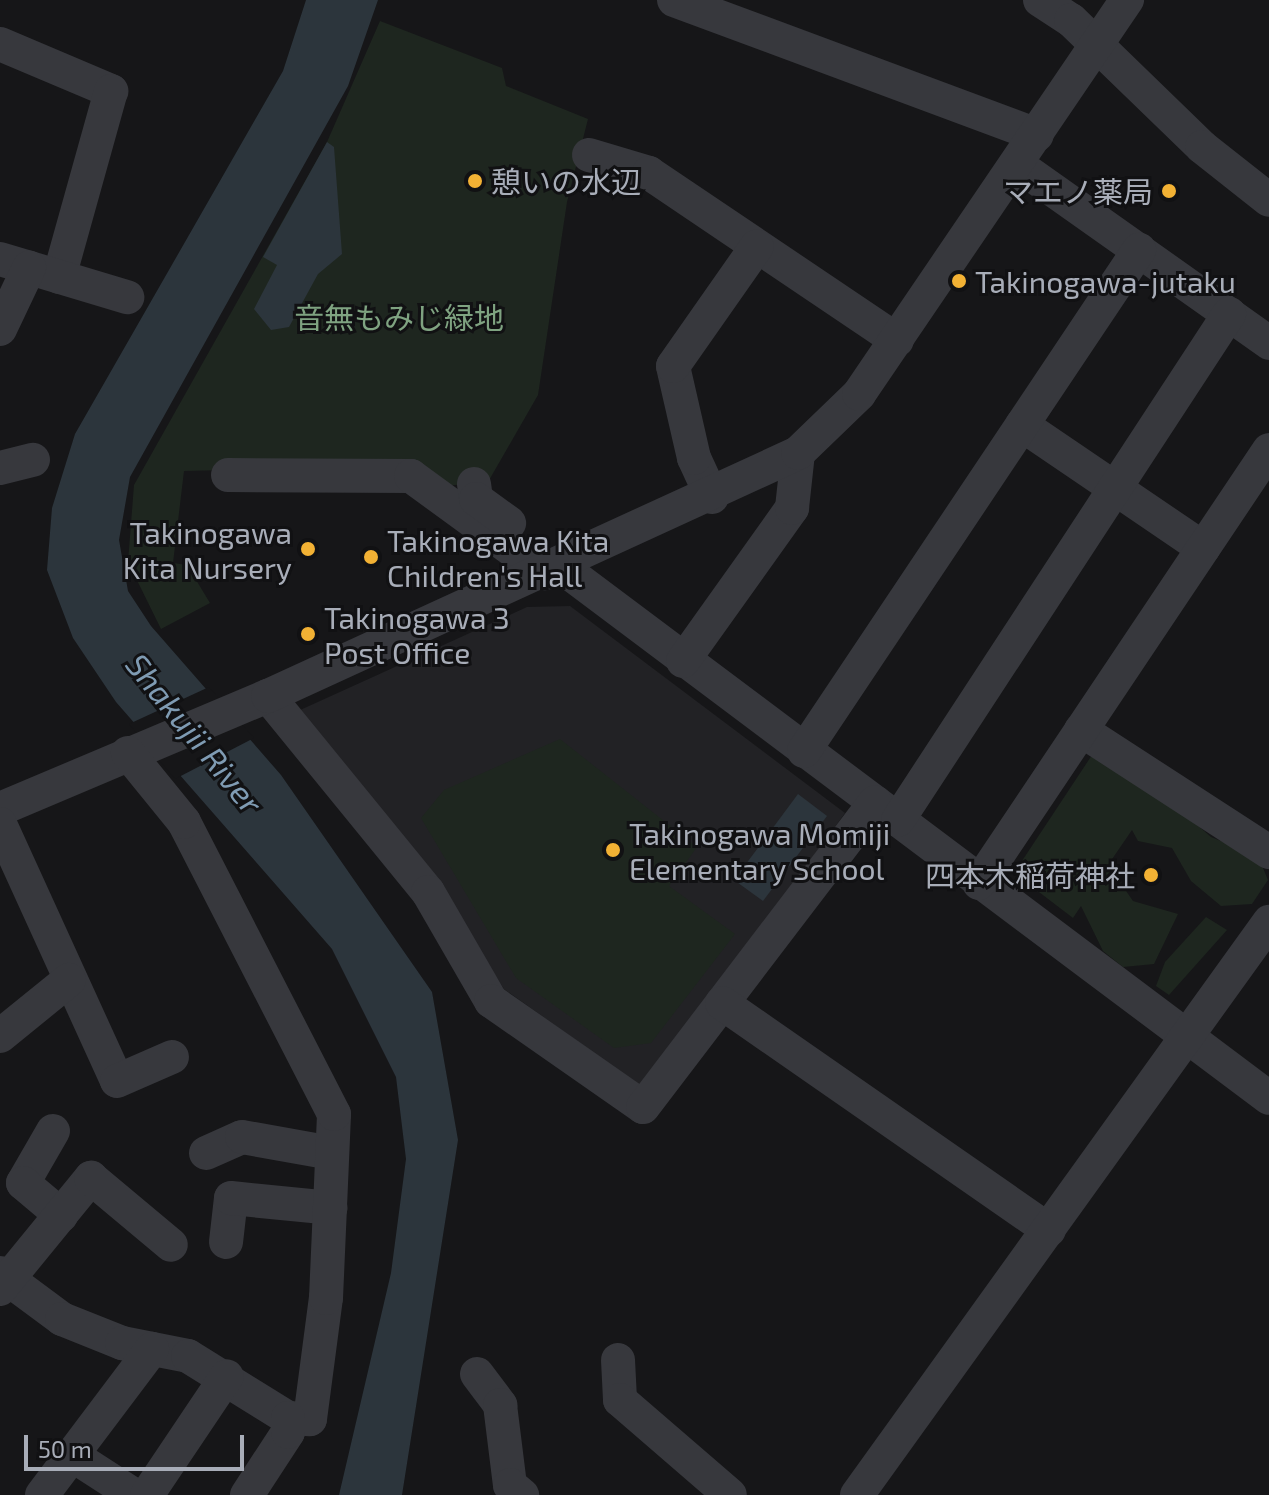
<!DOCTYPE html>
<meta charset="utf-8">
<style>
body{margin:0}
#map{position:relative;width:1269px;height:1495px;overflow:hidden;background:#161618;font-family:"Exo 2","Noto Sans JP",sans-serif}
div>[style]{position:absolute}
.built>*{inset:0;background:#222225}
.green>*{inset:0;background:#1e261f}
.water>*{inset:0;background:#2c353c}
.pier>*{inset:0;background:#161618}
.minor>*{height:34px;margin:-17px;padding:0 17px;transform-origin:17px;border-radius:17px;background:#37383d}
.dots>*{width:22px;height:22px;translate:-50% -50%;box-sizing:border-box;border:4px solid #111113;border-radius:50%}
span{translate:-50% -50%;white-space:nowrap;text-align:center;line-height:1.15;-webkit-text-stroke:6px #111113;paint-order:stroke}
.poi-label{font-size:30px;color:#a8adb8}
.left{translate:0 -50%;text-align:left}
.right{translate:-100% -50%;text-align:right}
.park-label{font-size:30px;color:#7fa381}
.water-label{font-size:32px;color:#7f9bb3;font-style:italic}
.scale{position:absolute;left:24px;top:1435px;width:220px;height:36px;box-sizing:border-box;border:4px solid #a8adb8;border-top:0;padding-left:10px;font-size:24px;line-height:28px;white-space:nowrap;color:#a8adb8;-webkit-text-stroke:6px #111113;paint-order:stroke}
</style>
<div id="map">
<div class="built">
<i style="clip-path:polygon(570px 606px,845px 813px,645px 1089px,504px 989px,439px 887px,298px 711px,527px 607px)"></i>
</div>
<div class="green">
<i style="clip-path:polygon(380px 21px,502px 68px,506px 86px,588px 119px,567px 202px,538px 395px,488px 482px,444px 486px,416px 465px,184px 471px,173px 563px,187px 565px,210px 603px,161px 629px,128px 562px,134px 485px,327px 142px)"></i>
<i style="clip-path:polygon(560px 739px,697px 847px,669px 886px,735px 934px,651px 1043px,614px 1048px,516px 978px,421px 818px,444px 790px)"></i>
<i style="clip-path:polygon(1092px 755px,1157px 790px,1211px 837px,1258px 856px,1268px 880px,1252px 904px,1221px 906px,1191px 881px,1172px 848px,1138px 841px,1132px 830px,1108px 865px,1133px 901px,1178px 914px,1154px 964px,1123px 967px,1103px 951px,1081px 906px,1073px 918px,1014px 873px)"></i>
<i style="clip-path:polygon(1206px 917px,1227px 930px,1169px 995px,1156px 986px,1165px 962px)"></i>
</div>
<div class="water">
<i style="clip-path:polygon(306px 0,378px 0,348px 86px,130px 477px,119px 540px,128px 591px,151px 626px,281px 775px,432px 992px,458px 1140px,402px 1495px,339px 1495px,391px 1273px,406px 1159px,396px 1077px,332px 949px,116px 702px,73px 638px,47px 570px,52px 508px,75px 434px,283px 71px)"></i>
<i style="clip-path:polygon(327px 142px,334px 147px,342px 254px,318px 274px,289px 327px,271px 330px,254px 309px,277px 265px,263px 257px)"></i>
<i style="clip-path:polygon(798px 794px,827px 816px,763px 901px,734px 880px)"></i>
</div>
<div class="pier">
<i style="clip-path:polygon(209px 687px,254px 738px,175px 779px,129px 724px)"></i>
</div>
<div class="minor">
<i style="left:674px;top:0;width:387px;rotate:20.4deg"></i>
<i style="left:1040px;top:0;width:37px;rotate:33deg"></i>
<i style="left:1071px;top:20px;width:182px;rotate:44.1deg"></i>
<i style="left:1202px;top:147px;width:85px;rotate:38.3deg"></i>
<i style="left:0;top:44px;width:121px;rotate:22.9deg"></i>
<i style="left:111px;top:91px;width:193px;rotate:105.6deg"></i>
<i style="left:589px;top:155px;width:63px;rotate:16.7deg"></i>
<i style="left:649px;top:173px;width:299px;rotate:34deg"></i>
<i style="left:1018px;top:165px;width:308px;rotate:35.3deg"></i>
<i style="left:0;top:259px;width:133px;rotate:16.7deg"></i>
<i style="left:0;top:329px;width:68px;rotate:-64.6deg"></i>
<i style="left:1022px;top:425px;width:219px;rotate:34.2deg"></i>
<i style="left:0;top:468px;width:34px;rotate:-14deg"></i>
<i style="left:228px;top:475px;width:183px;rotate:0.3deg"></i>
<i style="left:411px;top:476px;width:165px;rotate:36.1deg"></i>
<i style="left:474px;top:484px;width:15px;rotate:82deg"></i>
<i style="left:476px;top:499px;width:41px;rotate:36deg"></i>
<i style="left:712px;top:497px;width:43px;rotate:-114.8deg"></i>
<i style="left:694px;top:458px;width:94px;rotate:-102.9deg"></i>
<i style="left:673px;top:366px;width:146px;rotate:-55deg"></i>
<i style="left:560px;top:566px;width:886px;rotate:36.88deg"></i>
<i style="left:683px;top:661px;width:188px;rotate:-54.5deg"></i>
<i style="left:792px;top:508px;width:55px;rotate:-83.8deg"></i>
<i style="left:268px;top:696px;width:253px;rotate:50.8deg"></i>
<i style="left:428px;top:892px;width:126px;rotate:60deg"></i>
<i style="left:491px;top:1001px;width:185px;rotate:34.9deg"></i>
<i style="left:643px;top:1107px;width:383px;rotate:-52.7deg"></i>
<i style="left:1081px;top:730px;width:224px;rotate:33deg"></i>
<i style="left:804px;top:751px;width:603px;rotate:-56.23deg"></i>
<i style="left:0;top:809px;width:291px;rotate:-22.9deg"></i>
<i style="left:268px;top:696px;width:583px;rotate:-24.63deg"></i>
<i style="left:798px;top:453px;width:85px;rotate:-44deg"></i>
<i style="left:859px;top:394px;width:477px;rotate:-55.8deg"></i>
<i style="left:898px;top:820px;width:605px;rotate:-56.81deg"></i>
<i style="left:0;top:824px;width:282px;rotate:65.5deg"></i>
<i style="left:117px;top:1081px;width:60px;rotate:-23.6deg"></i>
<i style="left:979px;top:883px;width:521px;rotate:-56.19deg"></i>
<i style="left:722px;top:1003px;width:398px;rotate:34.8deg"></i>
<i style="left:0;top:1036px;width:89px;rotate:-39.1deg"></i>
<i style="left:53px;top:1131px;width:60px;rotate:120deg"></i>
<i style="left:23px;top:1183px;width:50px;rotate:40.1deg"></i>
<i style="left:206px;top:1153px;width:39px;rotate:-24deg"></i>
<i style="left:242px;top:1137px;width:91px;rotate:10.1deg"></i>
<i style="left:226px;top:1242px;width:44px;rotate:-83.5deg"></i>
<i style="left:231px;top:1198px;width:100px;rotate:5.7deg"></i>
<i style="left:0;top:1273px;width:77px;rotate:36.6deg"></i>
<i style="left:62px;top:1319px;width:65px;rotate:21.8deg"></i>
<i style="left:122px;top:1343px;width:67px;rotate:11.1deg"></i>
<i style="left:188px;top:1356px;width:118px;rotate:31.8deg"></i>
<i style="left:288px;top:1418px;width:22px;rotate:3deg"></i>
<i style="left:310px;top:1419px;width:122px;rotate:-82.5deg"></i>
<i style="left:326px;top:1298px;width:184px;rotate:-87.5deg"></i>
<i style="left:334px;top:1114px;width:328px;rotate:-117.2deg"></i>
<i style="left:184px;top:822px;width:89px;rotate:-129.1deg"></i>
<i style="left:0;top:1289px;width:144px;rotate:-50.7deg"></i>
<i style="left:91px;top:1178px;width:104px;rotate:39.9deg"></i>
<i style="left:618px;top:1360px;width:40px;rotate:87.1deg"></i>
<i style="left:620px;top:1400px;width:145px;rotate:40.8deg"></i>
<i style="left:477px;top:1374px;width:39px;rotate:53deg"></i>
<i style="left:500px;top:1405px;width:81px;rotate:82.9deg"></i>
<i style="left:510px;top:1485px;width:16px;rotate:40deg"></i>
<i style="left:75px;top:1457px;width:70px;rotate:32.8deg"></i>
<i style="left:42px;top:1495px;width:183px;rotate:-53deg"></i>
<i style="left:147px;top:1495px;width:143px;rotate:-56.1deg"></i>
<i style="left:247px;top:1495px;width:75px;rotate:-56.9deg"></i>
<i style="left:288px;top:1432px;width:14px;rotate:-90deg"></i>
<i style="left:857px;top:1495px;width:706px;rotate:-54.28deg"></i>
</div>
<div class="dots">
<i style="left:475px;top:181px;background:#f2b134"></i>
<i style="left:1169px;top:191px;background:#f2b134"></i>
<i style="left:959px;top:281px;background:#f2b134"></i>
<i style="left:308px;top:549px;background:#f2b134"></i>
<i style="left:371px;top:557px;background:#f2b134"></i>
<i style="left:308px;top:634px;background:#f2b134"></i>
<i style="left:613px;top:850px;background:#f2b134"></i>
<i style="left:1151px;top:875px;background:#f2b134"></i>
</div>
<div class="poi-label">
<span class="left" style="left:491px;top:181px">憩いの水辺</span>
<span class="right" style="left:1153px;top:191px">マエノ薬局</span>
<span class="left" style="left:975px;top:281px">Takinogawa-jutaku</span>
<span class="right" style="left:292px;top:549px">Takinogawa<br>Kita Nursery</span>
<span class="left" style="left:387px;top:557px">Takinogawa Kita<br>Children's Hall</span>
<span class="left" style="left:324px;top:634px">Takinogawa 3<br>Post Office</span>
<span class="left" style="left:629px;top:850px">Takinogawa Momiji<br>Elementary School</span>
<span class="right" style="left:1135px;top:875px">四本木稲荷神社</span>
</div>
<div class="park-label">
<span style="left:399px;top:317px">音無もみじ緑地</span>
</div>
<div class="water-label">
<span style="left:195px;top:733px;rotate:51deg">Shakujii River</span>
</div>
<div class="scale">50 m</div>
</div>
